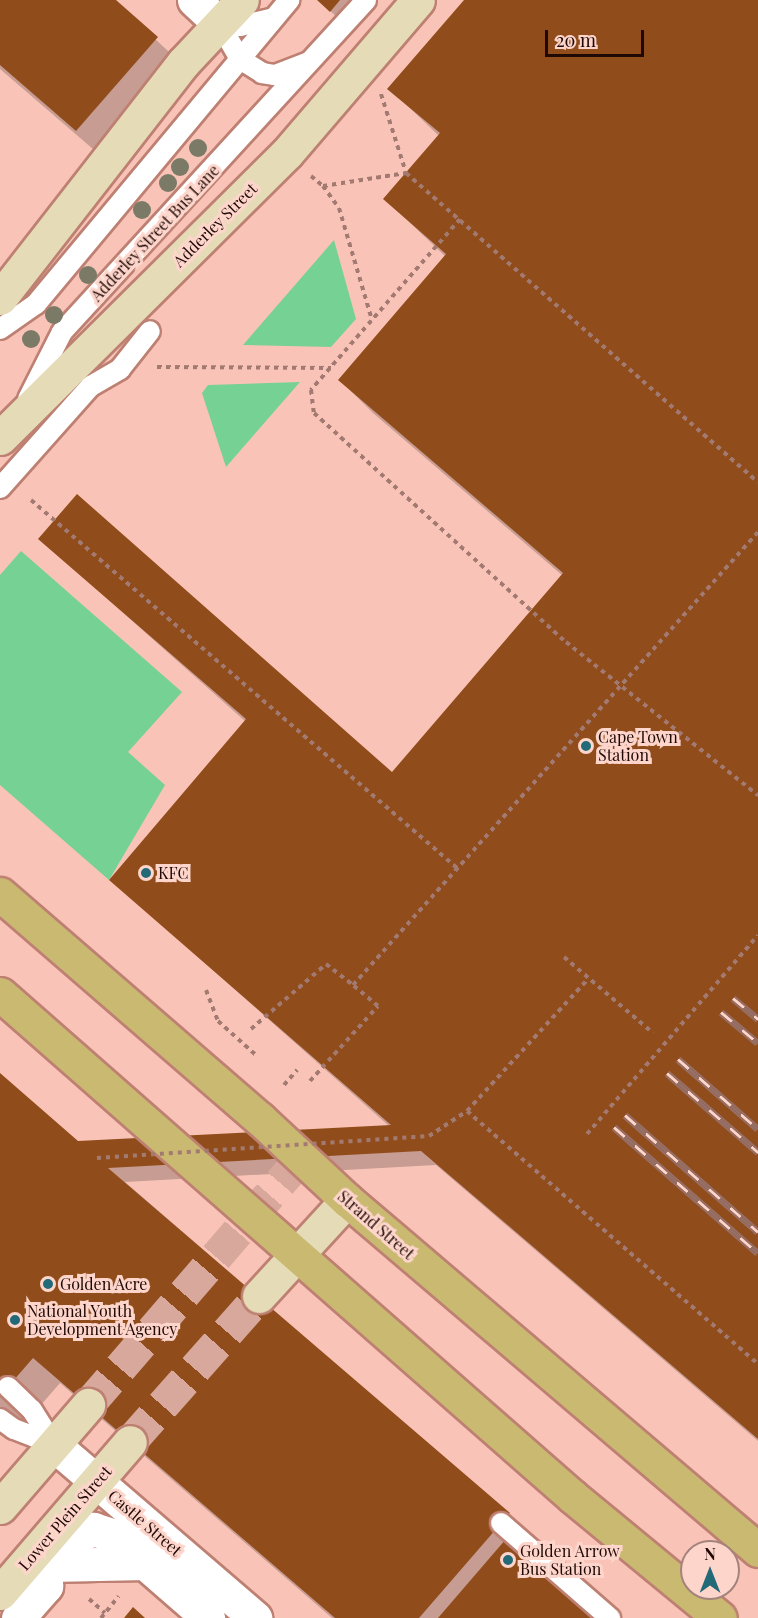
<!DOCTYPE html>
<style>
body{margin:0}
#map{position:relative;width:758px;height:1618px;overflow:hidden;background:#f9c4b7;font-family:"Playfair Display",serif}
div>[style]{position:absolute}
.green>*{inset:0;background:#76d194}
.shadow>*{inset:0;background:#0003}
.building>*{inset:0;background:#904d1b}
.secondary-tunnel>*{height:33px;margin-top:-16.5px;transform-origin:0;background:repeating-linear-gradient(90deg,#d8a89c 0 33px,transparent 0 49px)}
.path>*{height:4px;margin-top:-2px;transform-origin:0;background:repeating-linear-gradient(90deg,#a37a71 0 4.5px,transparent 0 9px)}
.roads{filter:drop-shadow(2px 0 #be8072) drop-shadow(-2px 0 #be8072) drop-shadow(0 2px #be8072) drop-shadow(0 -2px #be8072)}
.lane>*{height:20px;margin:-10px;padding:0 10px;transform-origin:10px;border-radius:10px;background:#fff}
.street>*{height:33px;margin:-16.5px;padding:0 16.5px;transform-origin:16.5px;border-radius:16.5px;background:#fff}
.secondary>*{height:33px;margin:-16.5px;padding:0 16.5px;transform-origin:16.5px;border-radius:16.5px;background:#e5dcb7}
.primary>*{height:33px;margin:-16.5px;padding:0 16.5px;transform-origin:16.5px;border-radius:16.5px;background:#cab970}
.rail>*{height:7px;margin-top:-3.5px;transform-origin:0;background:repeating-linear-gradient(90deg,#fdd5cb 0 14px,#966f67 0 28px);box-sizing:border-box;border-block:2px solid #966f67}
.path-bridge>*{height:4px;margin-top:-2px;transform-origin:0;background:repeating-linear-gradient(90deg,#a37a71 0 4.5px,transparent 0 9px)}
.trees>*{width:18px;height:18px;margin:-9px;border-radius:50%;background:#7b7a66}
.dots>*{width:16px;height:16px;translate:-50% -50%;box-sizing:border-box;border:3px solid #fdd5cb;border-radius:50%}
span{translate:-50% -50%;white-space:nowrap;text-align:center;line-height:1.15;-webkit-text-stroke:6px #fdd5cb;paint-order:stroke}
.street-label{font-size:16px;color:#1f0905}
.poi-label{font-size:16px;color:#1f0905}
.left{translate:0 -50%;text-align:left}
.north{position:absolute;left:680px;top:1540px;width:60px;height:60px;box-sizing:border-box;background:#fdd5cb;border:2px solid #a4837c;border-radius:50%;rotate:0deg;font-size:16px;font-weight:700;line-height:24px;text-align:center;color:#1f0905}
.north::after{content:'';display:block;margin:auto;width:21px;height:27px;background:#226a78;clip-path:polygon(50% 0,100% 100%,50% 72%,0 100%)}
.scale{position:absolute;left:545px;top:30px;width:99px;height:27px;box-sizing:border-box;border:3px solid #1f0905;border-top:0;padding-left:8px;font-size:18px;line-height:21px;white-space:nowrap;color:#1f0905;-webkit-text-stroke:4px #fdd5cb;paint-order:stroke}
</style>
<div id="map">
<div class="green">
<i style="clip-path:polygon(334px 240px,356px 319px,331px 347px,243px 345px)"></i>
<i style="clip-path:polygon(300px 382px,226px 467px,202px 393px,208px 385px)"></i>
<i style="clip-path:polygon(21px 551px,182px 692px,128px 752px,165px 785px,109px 880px,0 785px,0 575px)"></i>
</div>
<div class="shadow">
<i style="clip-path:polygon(0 0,113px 0,195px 76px,115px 168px,0 69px)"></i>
<i style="clip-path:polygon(318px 0,354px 0,338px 18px)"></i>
<i style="clip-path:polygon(466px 0,758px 0,758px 1441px,436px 1165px,125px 1182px,509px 1514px,535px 1540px,522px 1556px,592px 1618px,332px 1618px,60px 1383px,20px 1429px,0 1412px,0 1075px,78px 1142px,389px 1126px,111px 880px,246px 722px,40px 539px,392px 774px,563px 576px,373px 413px,340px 380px,446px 257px,385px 199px,439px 136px,390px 89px)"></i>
</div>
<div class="building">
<i style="clip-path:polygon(0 0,116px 0,158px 37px,76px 131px,0 65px)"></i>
<i style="clip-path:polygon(317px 0,340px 0,330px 12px)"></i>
<i style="clip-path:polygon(464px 0,758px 0,758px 1439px,421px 1151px,108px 1168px,510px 1513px,419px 1618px,335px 1618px,33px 1358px,0 1396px,0 1073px,78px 1141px,391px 1125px,109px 880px,246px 719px,38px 539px,77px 494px,392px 772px,563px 573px,338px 380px,446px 254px,383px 199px,440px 133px,387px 89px)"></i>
<i style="clip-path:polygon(506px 1539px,551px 1581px,593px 1618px,438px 1618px)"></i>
<i style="clip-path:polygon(133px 1607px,145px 1618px,124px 1618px)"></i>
</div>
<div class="secondary-tunnel">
<i style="left:88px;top:1405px;width:325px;rotate:-49.2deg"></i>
<i style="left:130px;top:1442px;width:195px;rotate:-48.5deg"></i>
</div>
<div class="path">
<i style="left:381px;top:94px;width:83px;rotate:72.4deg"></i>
<i style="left:406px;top:173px;width:468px;rotate:41.3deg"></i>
<i style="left:311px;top:176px;width:16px;rotate:40deg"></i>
<i style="left:323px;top:186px;width:84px;rotate:-8.9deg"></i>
<i style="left:323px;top:186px;width:27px;rotate:54deg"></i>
<i style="left:339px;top:208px;width:117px;rotate:73.6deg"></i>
<i style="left:460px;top:219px;width:227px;rotate:131.1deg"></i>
<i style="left:311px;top:390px;width:23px;rotate:83deg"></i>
<i style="left:314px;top:413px;width:341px;rotate:42.3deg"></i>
<i style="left:566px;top:642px;width:246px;rotate:38.6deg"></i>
<i style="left:157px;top:367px;width:174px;rotate:0.3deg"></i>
<i style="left:31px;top:500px;width:563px;rotate:40.82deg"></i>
<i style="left:564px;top:957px;width:117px;rotate:40.5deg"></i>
<i style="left:206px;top:990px;width:33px;rotate:69deg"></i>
<i style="left:218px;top:1021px;width:52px;rotate:41.9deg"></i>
<i style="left:251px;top:1029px;width:99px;rotate:-40.9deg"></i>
<i style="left:326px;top:964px;width:34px;rotate:38deg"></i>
<i style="left:310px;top:1081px;width:101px;rotate:-47.8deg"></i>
<i style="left:378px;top:1006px;width:33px;rotate:-140deg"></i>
<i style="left:353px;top:985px;width:608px;rotate:-48.2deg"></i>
<i style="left:284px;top:1085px;width:20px;rotate:-49deg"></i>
<i style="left:467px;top:1111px;width:386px;rotate:41deg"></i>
<i style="left:587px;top:1134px;width:262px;rotate:-49.3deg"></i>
<i style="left:429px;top:1136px;width:45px;rotate:-33.3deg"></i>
<i style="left:467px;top:1111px;width:180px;rotate:-47.5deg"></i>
<i style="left:89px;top:1599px;width:21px;rotate:41deg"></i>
<i style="left:101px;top:1618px;width:28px;rotate:-51deg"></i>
</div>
<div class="roads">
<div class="lane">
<i style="left:219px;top:23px;width:42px;rotate:59.7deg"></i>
<i style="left:240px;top:59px;width:26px;rotate:32deg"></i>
<i style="left:262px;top:73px;width:13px;rotate:9deg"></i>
<i style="left:275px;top:75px;width:34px;rotate:-21deg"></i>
<i style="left:219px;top:23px;width:21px;rotate:8deg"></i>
<i style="left:240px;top:26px;width:32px;rotate:-13deg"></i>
<i style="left:0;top:329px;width:44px;rotate:-34.8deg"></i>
<i style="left:36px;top:304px;width:396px;rotate:-50.2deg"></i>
<i style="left:28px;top:399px;width:75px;rotate:-63.1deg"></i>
<i style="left:62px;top:332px;width:450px;rotate:-47.5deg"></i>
<i style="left:0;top:488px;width:137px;rotate:-48.3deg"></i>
<i style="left:91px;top:386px;width:34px;rotate:-30deg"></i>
<i style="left:120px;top:369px;width:48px;rotate:-51.7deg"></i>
<i style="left:8px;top:1387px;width:33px;rotate:44deg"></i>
<i style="left:32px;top:1410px;width:40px;rotate:58deg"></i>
<i style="left:0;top:1419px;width:17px;rotate:36deg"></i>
<i style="left:14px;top:1429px;width:42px;rotate:21deg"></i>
<i style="left:501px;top:1523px;width:145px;rotate:41.1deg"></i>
</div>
<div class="street">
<i style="left:194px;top:0;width:34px;rotate:43deg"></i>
<i style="left:53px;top:1444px;width:267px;rotate:40.7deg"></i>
<i style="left:50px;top:1565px;width:96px;rotate:-1.2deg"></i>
<i style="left:18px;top:1618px;width:43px;rotate:-48.8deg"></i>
<i style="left:46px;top:1586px;width:16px;rotate:-90deg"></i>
<i style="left:46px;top:1570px;width:6px;rotate:-51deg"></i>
<i style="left:50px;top:1565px;width:33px;rotate:-50deg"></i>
<i style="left:71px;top:1540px;width:25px;rotate:-27deg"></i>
<i style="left:93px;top:1529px;width:22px;rotate:18deg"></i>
<i style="left:114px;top:1536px;width:125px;rotate:41.1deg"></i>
</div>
<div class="secondary">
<i style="left:0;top:298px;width:298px;rotate:-52.1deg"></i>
<i style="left:183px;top:63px;width:86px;rotate:-46.9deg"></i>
<i style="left:0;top:438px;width:404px;rotate:-44.8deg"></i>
<i style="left:287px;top:153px;width:201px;rotate:-49.4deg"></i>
<i style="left:259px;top:1296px;width:130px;rotate:-47.5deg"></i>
<i style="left:0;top:1507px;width:135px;rotate:-49.2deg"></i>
<i style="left:0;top:1593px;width:199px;rotate:-49.3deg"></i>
</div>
<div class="primary">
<i style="left:0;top:894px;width:344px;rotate:40.9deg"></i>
<i style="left:260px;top:1119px;width:119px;rotate:43deg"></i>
<i style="left:347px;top:1200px;width:540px;rotate:40.42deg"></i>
<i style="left:0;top:994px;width:762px;rotate:41.28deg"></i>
<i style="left:573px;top:1497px;width:190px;rotate:39.5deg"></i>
</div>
</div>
<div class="rail">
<i style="left:733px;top:998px;width:33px;rotate:40deg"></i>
<i style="left:721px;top:1012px;width:48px;rotate:40deg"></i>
<i style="left:678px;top:1059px;width:106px;rotate:41.2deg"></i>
<i style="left:667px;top:1073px;width:121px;rotate:41deg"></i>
<i style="left:625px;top:1115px;width:177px;rotate:41.3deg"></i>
<i style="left:614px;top:1127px;width:191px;rotate:41.2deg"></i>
</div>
<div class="path-bridge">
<i style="left:97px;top:1158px;width:333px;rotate:-3.8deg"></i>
</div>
<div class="trees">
<i style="left:198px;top:148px"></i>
<i style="left:180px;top:167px"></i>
<i style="left:168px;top:183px"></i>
<i style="left:142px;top:210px"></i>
<i style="left:88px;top:275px"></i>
<i style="left:54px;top:315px"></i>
<i style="left:31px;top:339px"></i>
</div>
<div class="dots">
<i style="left:586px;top:746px;background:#226a78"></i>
<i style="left:146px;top:873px;background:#226a78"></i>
<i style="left:48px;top:1284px;background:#226a78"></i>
<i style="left:15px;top:1320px;background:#226a78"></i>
<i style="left:508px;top:1560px;background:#226a78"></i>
</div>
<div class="street-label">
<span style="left:215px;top:225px;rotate:-45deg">Adderley Street</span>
<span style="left:155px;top:233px;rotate:-47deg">Adderley Street Bus Lane</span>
<span style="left:376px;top:1225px;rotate:41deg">Strand Street</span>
<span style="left:65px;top:1518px;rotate:-49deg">Lower Plein Street</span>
<span style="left:145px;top:1523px;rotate:41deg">Castle Street</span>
</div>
<div class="poi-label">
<span class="left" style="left:598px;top:746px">Cape Town<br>Station</span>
<span class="left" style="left:158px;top:873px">KFC</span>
<span class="left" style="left:60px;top:1284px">Golden Acre</span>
<span class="left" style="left:27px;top:1320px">National Youth<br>Development Agency</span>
<span class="left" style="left:520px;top:1560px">Golden Arrow<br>Bus Station</span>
</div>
<div class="north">N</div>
<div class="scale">20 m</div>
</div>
